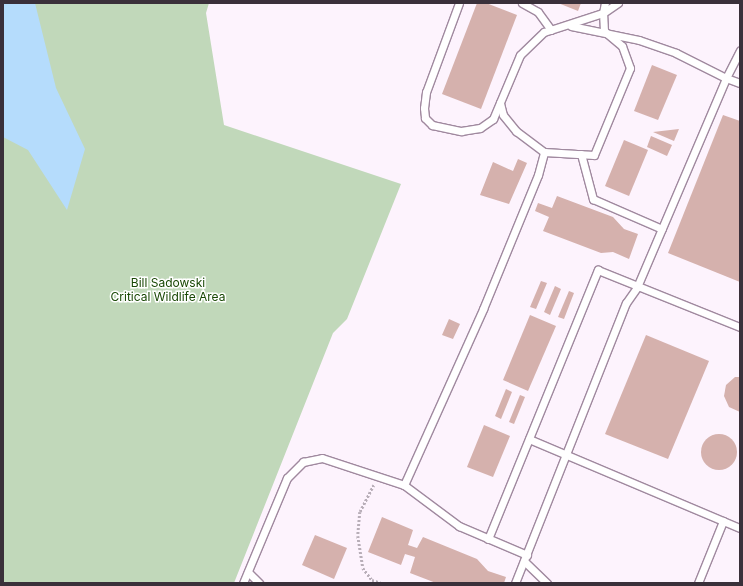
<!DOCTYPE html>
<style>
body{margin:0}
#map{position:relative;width:743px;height:586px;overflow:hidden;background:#fdf3fd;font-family:Inter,sans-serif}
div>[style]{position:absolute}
.green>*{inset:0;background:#c1d8ba}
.water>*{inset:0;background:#b5dcfc}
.building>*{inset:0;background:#d5b1ad}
.round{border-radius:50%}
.path>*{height:2.5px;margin-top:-1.25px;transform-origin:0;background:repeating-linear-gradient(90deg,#b8aeb8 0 2px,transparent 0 4px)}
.roads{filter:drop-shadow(1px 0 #a0899f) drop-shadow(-1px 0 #a0899f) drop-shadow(0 1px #a0899f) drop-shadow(0 -1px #a0899f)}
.service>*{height:7px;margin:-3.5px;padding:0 3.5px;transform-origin:3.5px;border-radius:3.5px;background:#fff}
span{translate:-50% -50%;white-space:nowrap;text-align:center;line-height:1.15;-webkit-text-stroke:3px #fff;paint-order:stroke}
.park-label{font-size:12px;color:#184704}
.frame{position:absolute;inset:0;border:4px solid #3a303a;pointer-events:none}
</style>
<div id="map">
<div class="green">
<i style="clip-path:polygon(3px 3px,209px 3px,206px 13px,224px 125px,401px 184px,347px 319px,333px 333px,234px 583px,3px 583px)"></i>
</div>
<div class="water">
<i style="clip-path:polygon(3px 3px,35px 3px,56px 88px,85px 149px,67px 210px,28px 150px,3px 137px)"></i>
</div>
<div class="building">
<i style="clip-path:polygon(477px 3px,486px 3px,517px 15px,481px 109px,442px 94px)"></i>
<i style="clip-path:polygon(558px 3px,581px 3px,578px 11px)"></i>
<i style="clip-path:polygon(652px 65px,677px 75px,658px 120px,634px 111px)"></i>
<i style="clip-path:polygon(723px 115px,740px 121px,740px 282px,668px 253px)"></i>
<i style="clip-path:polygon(679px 129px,674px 141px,653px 132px)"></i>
<i style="clip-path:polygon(651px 136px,672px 145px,667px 156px,647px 147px)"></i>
<i style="clip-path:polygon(624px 140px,648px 150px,629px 196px,605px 186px)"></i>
<i style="clip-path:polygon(518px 159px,527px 163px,509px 204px,480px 195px,493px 162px,513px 171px)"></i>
<i style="clip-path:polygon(557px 196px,613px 217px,624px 229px,638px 234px,629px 259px,613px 252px,601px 253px,543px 231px,549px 217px,535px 211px,538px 203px,552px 208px)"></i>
<i style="clip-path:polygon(541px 281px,547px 283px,536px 309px,530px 307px)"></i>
<i style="clip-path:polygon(555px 286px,561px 289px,550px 315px,544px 312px)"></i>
<i style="clip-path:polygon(569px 291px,574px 293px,564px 319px,558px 317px)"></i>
<i style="clip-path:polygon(530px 315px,556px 326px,528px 391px,503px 380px)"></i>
<i style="clip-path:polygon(449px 319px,460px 324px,453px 339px,442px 335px)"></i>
<i style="clip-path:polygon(646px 335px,709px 361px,668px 459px,605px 434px)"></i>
<i style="clip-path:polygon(735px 377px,740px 377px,740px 412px,729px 407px,724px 396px,726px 385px)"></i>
<i style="clip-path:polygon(506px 389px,512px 392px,501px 419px,495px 416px)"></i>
<i style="clip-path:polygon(520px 395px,525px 397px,514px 424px,509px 422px)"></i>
<i style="clip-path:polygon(484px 425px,510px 436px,493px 477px,467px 467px)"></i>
<i class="round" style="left:701px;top:434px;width:36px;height:36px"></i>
<i style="clip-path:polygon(382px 517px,413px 530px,408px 545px,417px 548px,423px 537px,477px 559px,488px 571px,506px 577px,504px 583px,436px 583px,410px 573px,415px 557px,405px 554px,401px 565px,368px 552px)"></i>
<i style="clip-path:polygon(315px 535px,347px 548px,334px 579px,302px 565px)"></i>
</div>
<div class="path">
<i style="left:374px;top:485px;width:30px;rotate:117deg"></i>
<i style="left:360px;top:512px;width:24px;rotate:95deg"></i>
<i style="left:358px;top:536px;width:32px;rotate:81deg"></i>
<i style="left:363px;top:568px;width:15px;rotate:53deg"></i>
<i style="left:372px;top:580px;width:9px;rotate:18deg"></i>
</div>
<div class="roads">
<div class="service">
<i style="left:459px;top:3px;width:95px;rotate:110.3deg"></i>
<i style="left:426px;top:92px;width:16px;rotate:97deg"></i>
<i style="left:424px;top:108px;width:10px;rotate:84deg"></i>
<i style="left:425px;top:118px;width:10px;rotate:45deg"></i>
<i style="left:432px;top:125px;width:30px;rotate:12deg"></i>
<i style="left:461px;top:131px;width:19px;rotate:-9deg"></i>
<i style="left:480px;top:128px;width:16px;rotate:-35deg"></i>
<i style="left:493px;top:119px;width:69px;rotate:-67.1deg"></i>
<i style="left:520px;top:55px;width:33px;rotate:-44deg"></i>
<i style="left:544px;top:32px;width:62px;rotate:-17.9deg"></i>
<i style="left:603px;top:13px;width:10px;rotate:-79deg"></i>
<i style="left:522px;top:3px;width:18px;rotate:29deg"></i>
<i style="left:538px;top:12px;width:22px;rotate:54deg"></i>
<i style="left:571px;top:26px;width:69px;rotate:11.6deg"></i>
<i style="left:639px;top:40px;width:39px;rotate:19deg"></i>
<i style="left:676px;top:53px;width:56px;rotate:26.6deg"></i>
<i style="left:726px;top:78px;width:31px;rotate:-63deg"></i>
<i style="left:500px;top:103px;width:12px;rotate:76deg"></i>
<i style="left:503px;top:115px;width:21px;rotate:51deg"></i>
<i style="left:516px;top:131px;width:35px;rotate:37deg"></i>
<i style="left:544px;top:152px;width:50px;rotate:3.4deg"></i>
<i style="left:594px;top:155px;width:94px;rotate:-67.5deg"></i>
<i style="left:630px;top:68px;width:23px;rotate:-110deg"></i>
<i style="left:622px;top:46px;width:23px;rotate:-140deg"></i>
<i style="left:604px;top:31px;width:18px;rotate:-93deg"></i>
<i style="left:603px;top:13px;width:18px;rotate:-34deg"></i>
<i style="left:581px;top:154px;width:47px;rotate:75.1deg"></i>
<i style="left:593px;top:199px;width:75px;rotate:23.5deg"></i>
<i style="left:529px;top:439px;width:229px;rotate:22.9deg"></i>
<i style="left:404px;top:485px;width:193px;rotate:-65.8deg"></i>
<i style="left:483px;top:309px;width:145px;rotate:-67.7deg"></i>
<i style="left:538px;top:175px;width:24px;rotate:-75deg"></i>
<i style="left:488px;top:539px;width:291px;rotate:-67.8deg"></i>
<i style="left:598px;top:270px;width:153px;rotate:21.9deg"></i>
<i style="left:524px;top:561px;width:32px;rotate:44deg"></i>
<i style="left:248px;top:572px;width:16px;rotate:45deg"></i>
<i style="left:243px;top:583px;width:114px;rotate:-67.3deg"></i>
<i style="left:287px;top:478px;width:23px;rotate:-45deg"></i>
<i style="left:303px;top:462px;width:19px;rotate:-12deg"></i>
<i style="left:322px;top:458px;width:86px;rotate:18.2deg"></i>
<i style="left:404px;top:485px;width:69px;rotate:36.7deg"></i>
<i style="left:459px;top:526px;width:74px;rotate:23.1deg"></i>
<i style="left:515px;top:583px;width:301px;rotate:-68.4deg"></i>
<i style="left:626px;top:303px;width:19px;rotate:-55deg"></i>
<i style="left:637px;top:287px;width:227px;rotate:-66.9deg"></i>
<i style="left:726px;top:78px;width:15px;rotate:20deg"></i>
<i style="left:698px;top:583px;width:67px;rotate:-68deg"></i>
</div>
</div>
<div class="park-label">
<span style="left:168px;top:290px">Bill Sadowski<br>Critical Wildlife Area</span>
</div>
<div class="frame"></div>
</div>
